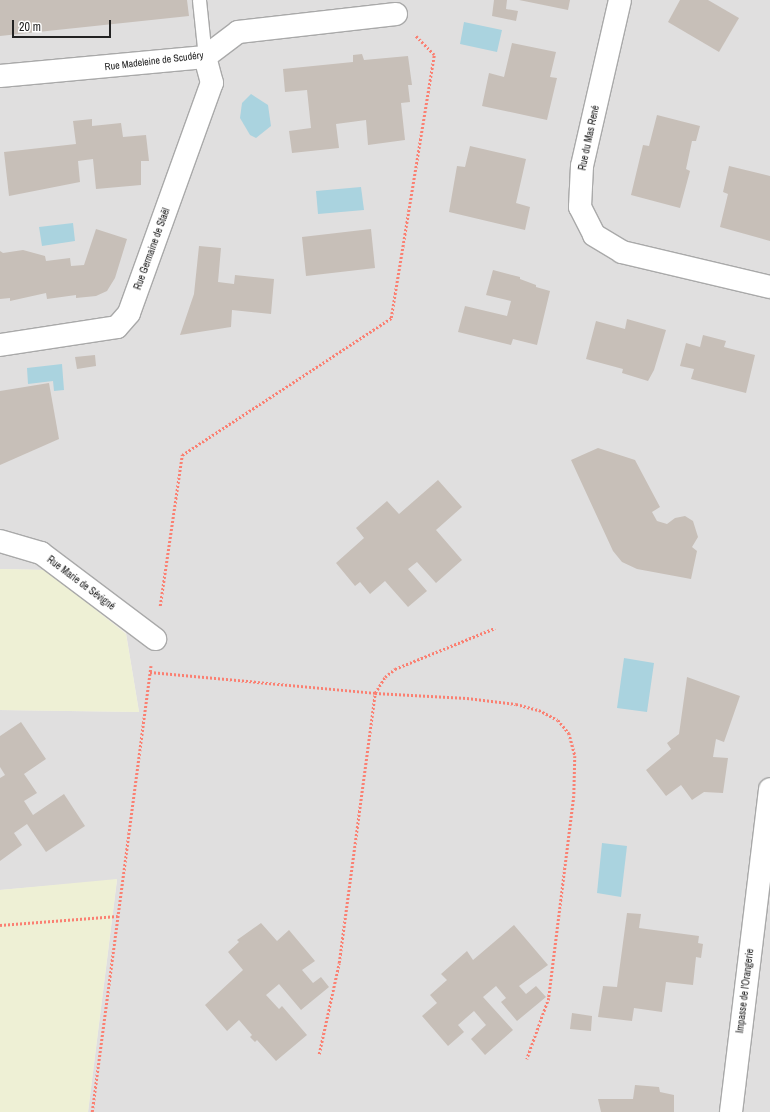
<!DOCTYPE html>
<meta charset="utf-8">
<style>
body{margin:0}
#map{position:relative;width:770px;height:1112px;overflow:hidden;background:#f2efe9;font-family:"Archivo Narrow",sans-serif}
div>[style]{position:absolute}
.residential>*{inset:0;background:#e0dfdf}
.farmland>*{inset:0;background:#eef0d5}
.water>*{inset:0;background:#aad3df}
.building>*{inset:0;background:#c7bfb8}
.path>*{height:2.5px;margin-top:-1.25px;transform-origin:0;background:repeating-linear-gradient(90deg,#fa8072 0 2px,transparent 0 4px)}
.roads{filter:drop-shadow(1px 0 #a9a9a9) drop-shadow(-1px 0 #a9a9a9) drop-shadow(0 1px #a9a9a9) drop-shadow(0 -1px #a9a9a9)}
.lane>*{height:13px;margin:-6.5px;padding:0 6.5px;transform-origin:6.5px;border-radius:6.5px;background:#fff}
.street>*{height:22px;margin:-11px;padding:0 11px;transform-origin:11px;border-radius:11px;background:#fff}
span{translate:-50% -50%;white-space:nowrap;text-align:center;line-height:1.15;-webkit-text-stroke:3.5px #fff;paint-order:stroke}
.street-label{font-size:10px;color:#222}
.scale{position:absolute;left:12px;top:20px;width:99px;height:18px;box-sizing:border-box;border:2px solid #222;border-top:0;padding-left:5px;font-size:12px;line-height:14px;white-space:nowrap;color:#222;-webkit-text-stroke:3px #fff;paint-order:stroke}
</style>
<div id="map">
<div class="residential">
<i style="clip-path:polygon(0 0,770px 0,770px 1112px,88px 1112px,117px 880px,0 890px,0 710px,139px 712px,126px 633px,46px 570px,0 569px)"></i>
</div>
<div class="farmland">
<i style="clip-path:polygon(0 569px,46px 570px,126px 634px,139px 712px,0 710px)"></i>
<i style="clip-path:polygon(117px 879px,88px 1112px,0 1112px,0 890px)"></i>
</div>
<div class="water">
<i style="clip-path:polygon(464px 22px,502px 30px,497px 52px,460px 44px)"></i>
<i style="clip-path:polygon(251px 94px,268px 105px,271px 126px,256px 138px,250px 135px,240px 118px,242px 103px)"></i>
<i style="clip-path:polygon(361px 187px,364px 210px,318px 214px,316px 191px)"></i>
<i style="clip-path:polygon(73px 223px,75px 241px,42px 246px,39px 227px)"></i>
<i style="clip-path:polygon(62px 364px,64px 390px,54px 391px,53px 381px,28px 384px,27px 368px)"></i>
<i style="clip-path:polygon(624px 658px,654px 663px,647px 712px,617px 708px)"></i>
<i style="clip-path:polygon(602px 843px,627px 846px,621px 897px,597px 893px)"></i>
</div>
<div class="building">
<i style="clip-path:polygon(0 0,187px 0,189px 16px,0 36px)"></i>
<i style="clip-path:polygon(494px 0,507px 0,506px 9px,518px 11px,516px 21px,492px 16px)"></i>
<i style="clip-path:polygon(519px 0,570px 0,568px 10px)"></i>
<i style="clip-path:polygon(680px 0,708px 0,739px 18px,719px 52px,668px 22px)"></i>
<i style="clip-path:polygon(512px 43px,556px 52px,550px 77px,557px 78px,547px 120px,482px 106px,489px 73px,504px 77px)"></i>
<i style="clip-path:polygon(362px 54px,364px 60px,408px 56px,412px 85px,408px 85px,410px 102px,401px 103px,405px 140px,368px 145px,366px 120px,336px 124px,339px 148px,292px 153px,289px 131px,311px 128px,307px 90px,285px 92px,283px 69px,353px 62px,353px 55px)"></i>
<i style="clip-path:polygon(657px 115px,700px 126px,696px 141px,692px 141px,686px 169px,690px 171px,680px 208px,631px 195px,643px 145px,649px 146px)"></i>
<i style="clip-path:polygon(92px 119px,92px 126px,121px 123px,123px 137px,146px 135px,149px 161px,141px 161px,141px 185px,96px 189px,93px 159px,78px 161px,80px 182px,9px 196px,4px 152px,76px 144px,73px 121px)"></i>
<i style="clip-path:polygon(470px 146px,526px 159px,516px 203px,530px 207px,525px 230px,449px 212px,457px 166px,465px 167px)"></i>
<i style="clip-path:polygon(729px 166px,770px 176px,770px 241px,720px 227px,728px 194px,723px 192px)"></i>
<i style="clip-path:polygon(96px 229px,127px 239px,115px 278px,107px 291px,96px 296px,76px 298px,76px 295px,47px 299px,46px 293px,10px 301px,10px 298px,0 299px,0 251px,3px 253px,23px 250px,45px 256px,46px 261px,70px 258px,71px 266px,84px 265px)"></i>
<i style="clip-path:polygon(371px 229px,375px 268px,306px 276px,302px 237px)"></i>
<i style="clip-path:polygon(199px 246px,221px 248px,218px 282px,234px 284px,235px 275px,274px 279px,271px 314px,232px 310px,231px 327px,180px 335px,194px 294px)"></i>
<i style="clip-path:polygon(493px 270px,520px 277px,520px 279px,536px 285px,536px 287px,550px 291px,537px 345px,513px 339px,511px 345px,458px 332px,465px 306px,507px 316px,511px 301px,486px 295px)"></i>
<i style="clip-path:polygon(627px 319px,666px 330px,654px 370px,648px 381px,622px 373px,623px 369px,586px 359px,596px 321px,625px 329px)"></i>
<i style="clip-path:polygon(703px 335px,726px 341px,724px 347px,755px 355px,746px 393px,691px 379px,694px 369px,680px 366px,686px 343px,700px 347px)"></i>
<i style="clip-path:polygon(95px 355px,96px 366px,77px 369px,75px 357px)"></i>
<i style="clip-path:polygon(49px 383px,59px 439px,0 465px,0 391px)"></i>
<i style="clip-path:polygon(598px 448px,635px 460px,660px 507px,652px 512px,657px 521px,667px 524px,675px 518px,685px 516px,693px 521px,698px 537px,692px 547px,697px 551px,691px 579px,637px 569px,622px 562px,613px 551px,571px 460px)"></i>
<i style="clip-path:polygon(438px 480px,462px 507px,436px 530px,462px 560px,436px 583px,417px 562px,408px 569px,427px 591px,408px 607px,385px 581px,370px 594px,360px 582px,355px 586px,336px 563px,364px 538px,356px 528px,387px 501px,399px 514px)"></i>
<i style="clip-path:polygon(687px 677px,740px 696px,724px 742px,716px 739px,713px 757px,728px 758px,723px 793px,704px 792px,692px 800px,681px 785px,666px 796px,646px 770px,671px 749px,667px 743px,679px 734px)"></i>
<i style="clip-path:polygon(21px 722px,46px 759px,24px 774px,37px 793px,24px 801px,33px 815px,64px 794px,85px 826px,46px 852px,27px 824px,14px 833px,22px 845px,0 861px,0 778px,5px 775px,0 767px,0 736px)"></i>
<i style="clip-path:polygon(627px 913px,641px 914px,639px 928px,699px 936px,698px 943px,703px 944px,701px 958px,696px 957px,693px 985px,666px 982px,662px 1012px,634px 1008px,632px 1021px,598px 1017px,603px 986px,617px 987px)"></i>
<i style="clip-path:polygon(261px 923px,277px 941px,289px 930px,315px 961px,302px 970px,313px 983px,321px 977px,329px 987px,301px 1010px,279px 984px,266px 995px,279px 1009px,282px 1006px,307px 1035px,276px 1061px,257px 1040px,255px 1042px,250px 1037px,252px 1035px,239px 1020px,227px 1031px,205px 1005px,243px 970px,228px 952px,239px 942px,237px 940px)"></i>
<i style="clip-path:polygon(514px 925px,548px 965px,519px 986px,526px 994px,536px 986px,546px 997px,517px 1021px,501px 1002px,506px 998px,496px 986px,483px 997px,513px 1030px,485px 1055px,471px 1039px,486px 1025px,474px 1011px,458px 1025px,464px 1032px,448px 1046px,422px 1016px,437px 1003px,430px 995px,447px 980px,441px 974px,467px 951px,473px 960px)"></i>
<i style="clip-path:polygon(572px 1013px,592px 1016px,591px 1031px,570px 1029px)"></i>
<i style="clip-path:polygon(635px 1085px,659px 1087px,660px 1092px,674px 1095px,674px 1112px,601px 1112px,598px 1099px,633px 1099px)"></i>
</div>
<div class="path">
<i style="left:160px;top:606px;width:153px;rotate:-81.7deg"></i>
<i style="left:182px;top:455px;width:250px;rotate:-33.2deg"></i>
<i style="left:391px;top:318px;width:266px;rotate:-80.7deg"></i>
<i style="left:434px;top:55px;width:28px;rotate:-134deg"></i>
<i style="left:150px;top:672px;width:226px;rotate:5.3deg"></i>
<i style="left:375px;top:693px;width:92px;rotate:3.1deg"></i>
<i style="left:467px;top:698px;width:49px;rotate:7deg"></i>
<i style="left:516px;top:704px;width:24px;rotate:15deg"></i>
<i style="left:539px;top:710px;width:21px;rotate:28deg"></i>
<i style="left:558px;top:720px;width:17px;rotate:50deg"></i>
<i style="left:569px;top:733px;width:24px;rotate:75deg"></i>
<i style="left:575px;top:756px;width:40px;rotate:91.4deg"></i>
<i style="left:574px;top:796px;width:204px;rotate:97.1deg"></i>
<i style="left:549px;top:998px;width:65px;rotate:109.8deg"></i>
<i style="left:0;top:925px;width:118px;rotate:-4.4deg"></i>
<i style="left:319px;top:1054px;width:93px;rotate:-77.6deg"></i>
<i style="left:339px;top:963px;width:272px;rotate:-82.4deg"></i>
<i style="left:375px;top:693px;width:19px;rotate:-58deg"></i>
<i style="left:385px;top:677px;width:13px;rotate:-39deg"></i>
<i style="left:395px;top:669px;width:108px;rotate:-22.3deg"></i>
<i style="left:92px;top:1112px;width:450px;rotate:-82.5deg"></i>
</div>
<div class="roads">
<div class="lane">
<i style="left:199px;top:0;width:57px;rotate:84deg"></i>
</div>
<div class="street">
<i style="left:620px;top:0;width:170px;rotate:102.9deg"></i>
<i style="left:582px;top:166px;width:41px;rotate:92.8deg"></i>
<i style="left:580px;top:207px;width:31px;rotate:63deg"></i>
<i style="left:594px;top:235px;width:33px;rotate:31deg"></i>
<i style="left:622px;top:252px;width:152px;rotate:13.3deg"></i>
<i style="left:0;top:76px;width:206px;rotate:-5.3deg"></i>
<i style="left:205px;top:57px;width:41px;rotate:-37.1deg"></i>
<i style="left:238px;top:32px;width:159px;rotate:-6.5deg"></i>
<i style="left:0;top:345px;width:118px;rotate:-8.7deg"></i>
<i style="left:117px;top:327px;width:18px;rotate:-49deg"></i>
<i style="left:129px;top:313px;width:245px;rotate:-70.2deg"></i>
<i style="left:212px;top:83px;width:27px;rotate:-105deg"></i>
<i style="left:0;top:541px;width:43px;rotate:16.3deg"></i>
<i style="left:41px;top:553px;width:143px;rotate:37deg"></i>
<i style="left:731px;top:1112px;width:325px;rotate:-83.1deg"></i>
</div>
</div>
<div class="street-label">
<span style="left:154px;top:61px;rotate:-7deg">Rue Madeleine de Scudéry</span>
<span style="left:589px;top:138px;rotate:-78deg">Rue du Mas René</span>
<span style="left:152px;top:249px;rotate:-70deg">Rue Germaine de Staël</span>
<span style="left:81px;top:583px;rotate:37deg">Rue Marie de Sévigné</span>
<span style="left:745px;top:991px;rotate:-83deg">Impasse de l'Orangerie</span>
</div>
<div class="scale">20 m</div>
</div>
